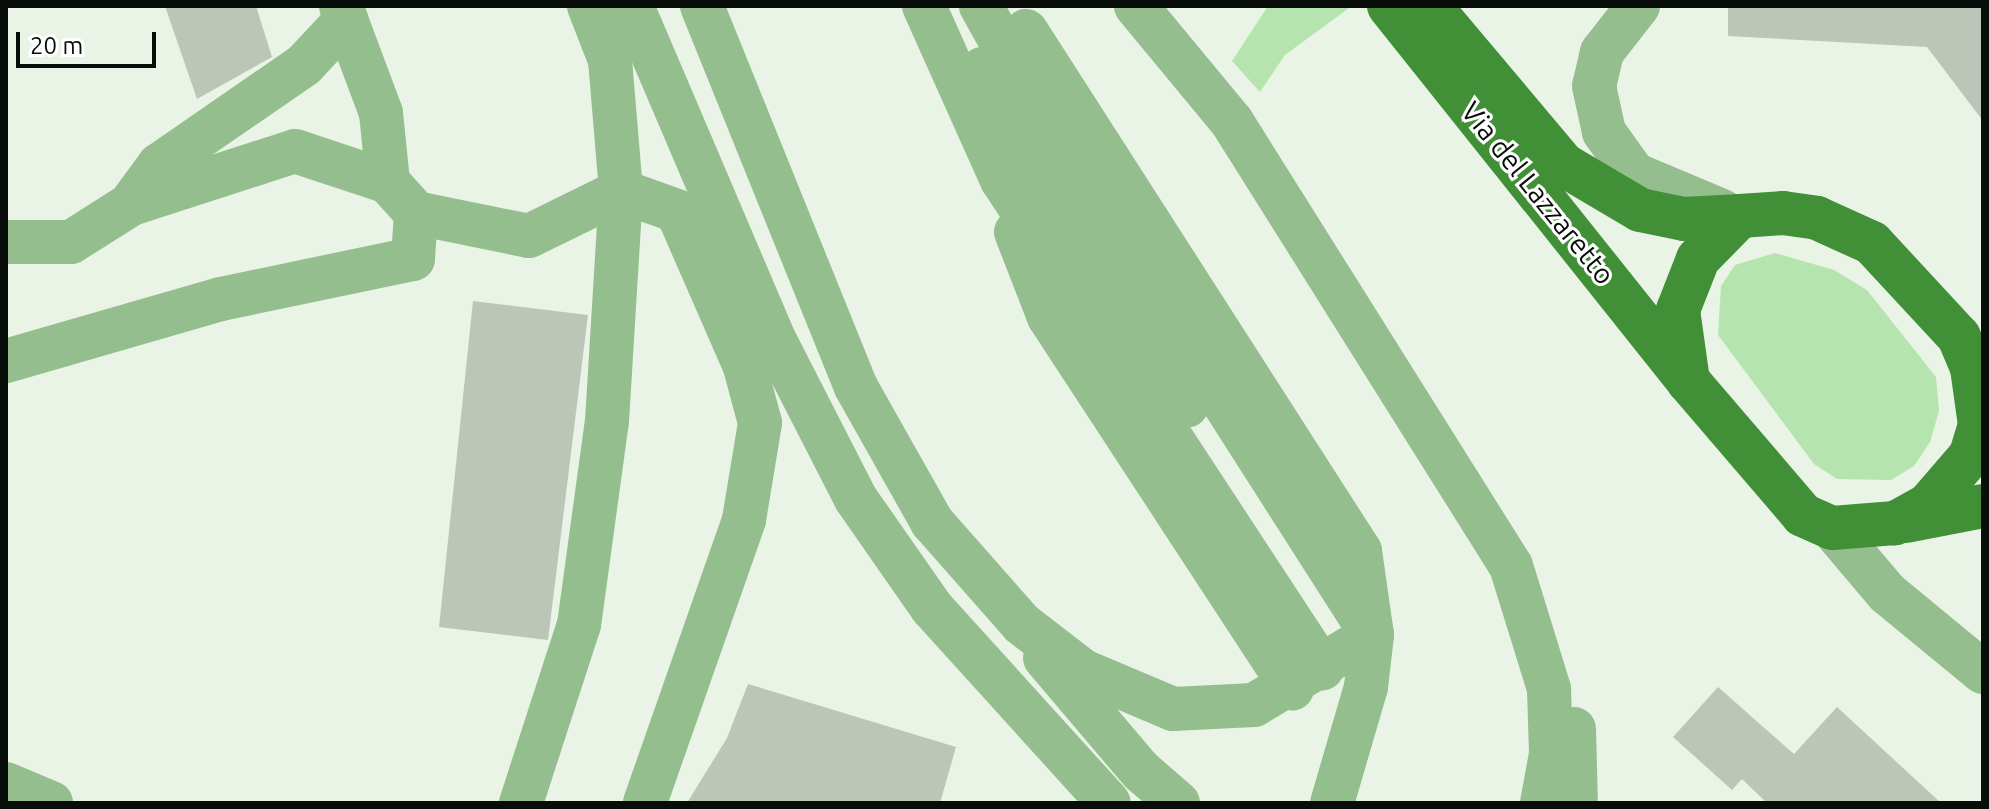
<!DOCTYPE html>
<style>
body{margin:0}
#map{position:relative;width:1989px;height:809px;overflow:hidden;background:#e9f4e7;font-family:Ubuntu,sans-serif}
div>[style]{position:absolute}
.green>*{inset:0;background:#b5e4ae}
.building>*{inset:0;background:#bbc6b9}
.minor>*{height:44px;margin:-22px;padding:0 22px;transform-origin:22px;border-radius:22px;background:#95be8f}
.major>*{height:44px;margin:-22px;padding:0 22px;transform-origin:22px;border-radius:22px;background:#419037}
span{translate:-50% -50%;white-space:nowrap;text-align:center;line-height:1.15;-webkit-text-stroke:6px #fff;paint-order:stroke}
.street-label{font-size:28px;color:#090d09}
.frame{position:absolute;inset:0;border:8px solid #090d09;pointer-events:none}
.scale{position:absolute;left:16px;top:32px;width:140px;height:36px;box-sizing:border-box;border:4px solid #090d09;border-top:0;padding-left:10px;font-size:24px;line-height:28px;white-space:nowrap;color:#090d09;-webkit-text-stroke:6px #fff;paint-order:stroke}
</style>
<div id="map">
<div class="green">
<i style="clip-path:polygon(1268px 6px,1349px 8px,1285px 55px,1260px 92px,1232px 61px)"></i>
<i style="clip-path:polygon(1775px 253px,1834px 270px,1867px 290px,1936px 377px,1939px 411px,1930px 442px,1914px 466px,1891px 480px,1837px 479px,1814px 464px,1718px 335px,1721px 286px,1735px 265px)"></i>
</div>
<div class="building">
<i style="clip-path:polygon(165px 6px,256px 6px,272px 57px,197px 99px)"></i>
<i style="clip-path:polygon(1728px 6px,1983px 6px,1983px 121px,1927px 47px,1728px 36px)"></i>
<i style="clip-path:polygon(473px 301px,588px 315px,548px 640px,439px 627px)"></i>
<i style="clip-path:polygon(748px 684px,956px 747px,940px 803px,687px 803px,727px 738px)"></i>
<i style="clip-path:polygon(1718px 687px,1794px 754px,1837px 707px,1941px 803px,1767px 803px,1742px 779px,1732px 790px,1673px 737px)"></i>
</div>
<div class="minor">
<i style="left:341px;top:6px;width:114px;rotate:69.5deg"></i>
<i style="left:381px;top:113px;width:69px;rotate:84.2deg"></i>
<i style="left:632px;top:6px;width:358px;rotate:66.9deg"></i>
<i style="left:772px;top:335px;width:184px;rotate:62.9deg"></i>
<i style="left:856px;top:499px;width:133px;rotate:55.1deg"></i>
<i style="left:932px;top:608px;width:263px;rotate:47.8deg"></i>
<i style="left:702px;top:6px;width:411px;rotate:68deg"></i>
<i style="left:856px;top:387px;width:155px;rotate:60.6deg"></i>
<i style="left:932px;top:522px;width:136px;rotate:48.6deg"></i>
<i style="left:1022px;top:624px;width:77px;rotate:37.6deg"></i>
<i style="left:1083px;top:671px;width:98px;rotate:22.9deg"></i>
<i style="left:1173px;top:709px;width:81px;rotate:-2.8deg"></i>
<i style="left:1254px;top:705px;width:137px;rotate:-30.7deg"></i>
<i style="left:1372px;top:635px;width:585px;rotate:-122.58deg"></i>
<i style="left:1057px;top:142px;width:156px;rotate:-119.2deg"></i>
<i style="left:924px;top:6px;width:191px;rotate:65.9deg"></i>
<i style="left:1002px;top:180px;width:584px;rotate:56.75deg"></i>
<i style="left:1136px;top:6px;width:151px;rotate:50.4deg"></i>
<i style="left:1232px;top:122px;width:524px;rotate:57.86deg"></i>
<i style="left:1511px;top:566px;width:129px;rotate:72.8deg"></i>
<i style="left:1549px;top:689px;width:65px;rotate:88.2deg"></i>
<i style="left:1551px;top:754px;width:50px;rotate:100.4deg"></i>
<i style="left:1638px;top:6px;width:58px;rotate:128deg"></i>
<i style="left:1602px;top:52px;width:35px;rotate:103deg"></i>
<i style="left:1594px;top:86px;width:47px;rotate:77.7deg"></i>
<i style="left:1604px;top:132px;width:52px;rotate:54.5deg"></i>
<i style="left:1634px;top:174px;width:95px;rotate:22.8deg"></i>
<i style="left:1026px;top:31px;width:618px;rotate:57.29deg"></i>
<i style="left:1360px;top:551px;width:85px;rotate:81.9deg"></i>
<i style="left:1372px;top:635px;width:52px;rotate:96.6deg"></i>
<i style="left:1366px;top:687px;width:121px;rotate:106.3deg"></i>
<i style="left:982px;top:69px;width:102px;rotate:62.7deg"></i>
<i style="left:1029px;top:160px;width:292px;rotate:57.3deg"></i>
<i style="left:621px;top:191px;width:59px;rotate:19.7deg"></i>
<i style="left:677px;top:211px;width:170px;rotate:66.4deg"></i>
<i style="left:745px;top:367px;width:58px;rotate:75deg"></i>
<i style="left:760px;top:423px;width:98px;rotate:99.4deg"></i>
<i style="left:744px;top:520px;width:300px;rotate:109.3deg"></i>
<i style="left:134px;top:199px;width:42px;rotate:-53.7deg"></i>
<i style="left:159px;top:165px;width:176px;rotate:-34.6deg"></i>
<i style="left:304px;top:65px;width:62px;rotate:-47deg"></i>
<i style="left:416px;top:213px;width:115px;rotate:11.5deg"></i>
<i style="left:529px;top:236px;width:102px;rotate:-26.1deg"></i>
<i style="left:1016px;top:232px;width:91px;rotate:68.8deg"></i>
<i style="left:1049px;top:317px;width:444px;rotate:56.8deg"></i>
<i style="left:6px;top:242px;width:65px"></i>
<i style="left:71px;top:242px;width:71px;rotate:-32.3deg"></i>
<i style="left:131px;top:204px;width:172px;rotate:-17.9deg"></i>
<i style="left:295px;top:151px;width:98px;rotate:18.4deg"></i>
<i style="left:388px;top:182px;width:42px;rotate:47.9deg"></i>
<i style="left:6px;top:361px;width:224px;rotate:-16.1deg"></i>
<i style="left:221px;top:299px;width:196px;rotate:-11.8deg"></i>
<i style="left:413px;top:259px;width:46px;rotate:-86.3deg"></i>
<i style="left:1832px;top:528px;width:85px;rotate:49.8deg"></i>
<i style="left:1887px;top:593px;width:124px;rotate:39.5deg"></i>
<i style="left:1045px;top:658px;width:148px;rotate:49.7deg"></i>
<i style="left:1141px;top:771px;width:49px;rotate:40.9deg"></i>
<i style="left:1574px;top:729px;width:74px;rotate:88.5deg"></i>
<i style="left:6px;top:784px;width:49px;rotate:22.9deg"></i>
<i style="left:521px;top:803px;width:187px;rotate:-72deg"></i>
<i style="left:579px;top:625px;width:206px;rotate:-82.2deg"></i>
<i style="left:607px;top:421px;width:230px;rotate:-86.5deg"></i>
<i style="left:621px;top:191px;width:131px;rotate:-94.8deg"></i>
<i style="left:610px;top:60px;width:58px;rotate:-111.3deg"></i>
</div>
<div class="major">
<i style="left:1389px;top:6px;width:473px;rotate:51.4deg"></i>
<i style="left:1430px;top:6px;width:208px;rotate:49.9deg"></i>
<i style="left:1564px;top:165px;width:88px;rotate:30.6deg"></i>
<i style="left:1640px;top:210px;width:45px;rotate:11.6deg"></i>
<i style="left:1684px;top:219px;width:56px;rotate:-3.1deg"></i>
<i style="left:1783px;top:213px;width:34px;rotate:8deg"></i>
<i style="left:1817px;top:218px;width:60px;rotate:24.4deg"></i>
<i style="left:1872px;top:243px;width:128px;rotate:47.2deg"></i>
<i style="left:1959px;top:337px;width:34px;rotate:67deg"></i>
<i style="left:1972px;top:368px;width:58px;rotate:82deg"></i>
<i style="left:1980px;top:425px;width:31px;rotate:107deg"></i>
<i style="left:1971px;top:455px;width:66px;rotate:130.7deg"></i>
<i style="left:1928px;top:505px;width:38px;rotate:151deg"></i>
<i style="left:1895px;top:523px;width:63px;rotate:175.5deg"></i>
<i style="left:1832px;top:528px;width:32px;rotate:-156deg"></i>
<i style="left:1803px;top:515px;width:177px;rotate:-130.6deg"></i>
<i style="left:1688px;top:381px;width:72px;rotate:-98deg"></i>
<i style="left:1678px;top:310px;width:55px;rotate:-68.6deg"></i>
<i style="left:1698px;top:259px;width:60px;rotate:-45.7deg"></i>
<i style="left:1740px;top:216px;width:43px;rotate:-4deg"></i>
<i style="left:1906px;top:521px;width:78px;rotate:-11deg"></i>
</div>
<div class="street-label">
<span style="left:1538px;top:193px;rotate:51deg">Via del Lazzaretto</span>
</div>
<div class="frame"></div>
<div class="scale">20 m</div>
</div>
